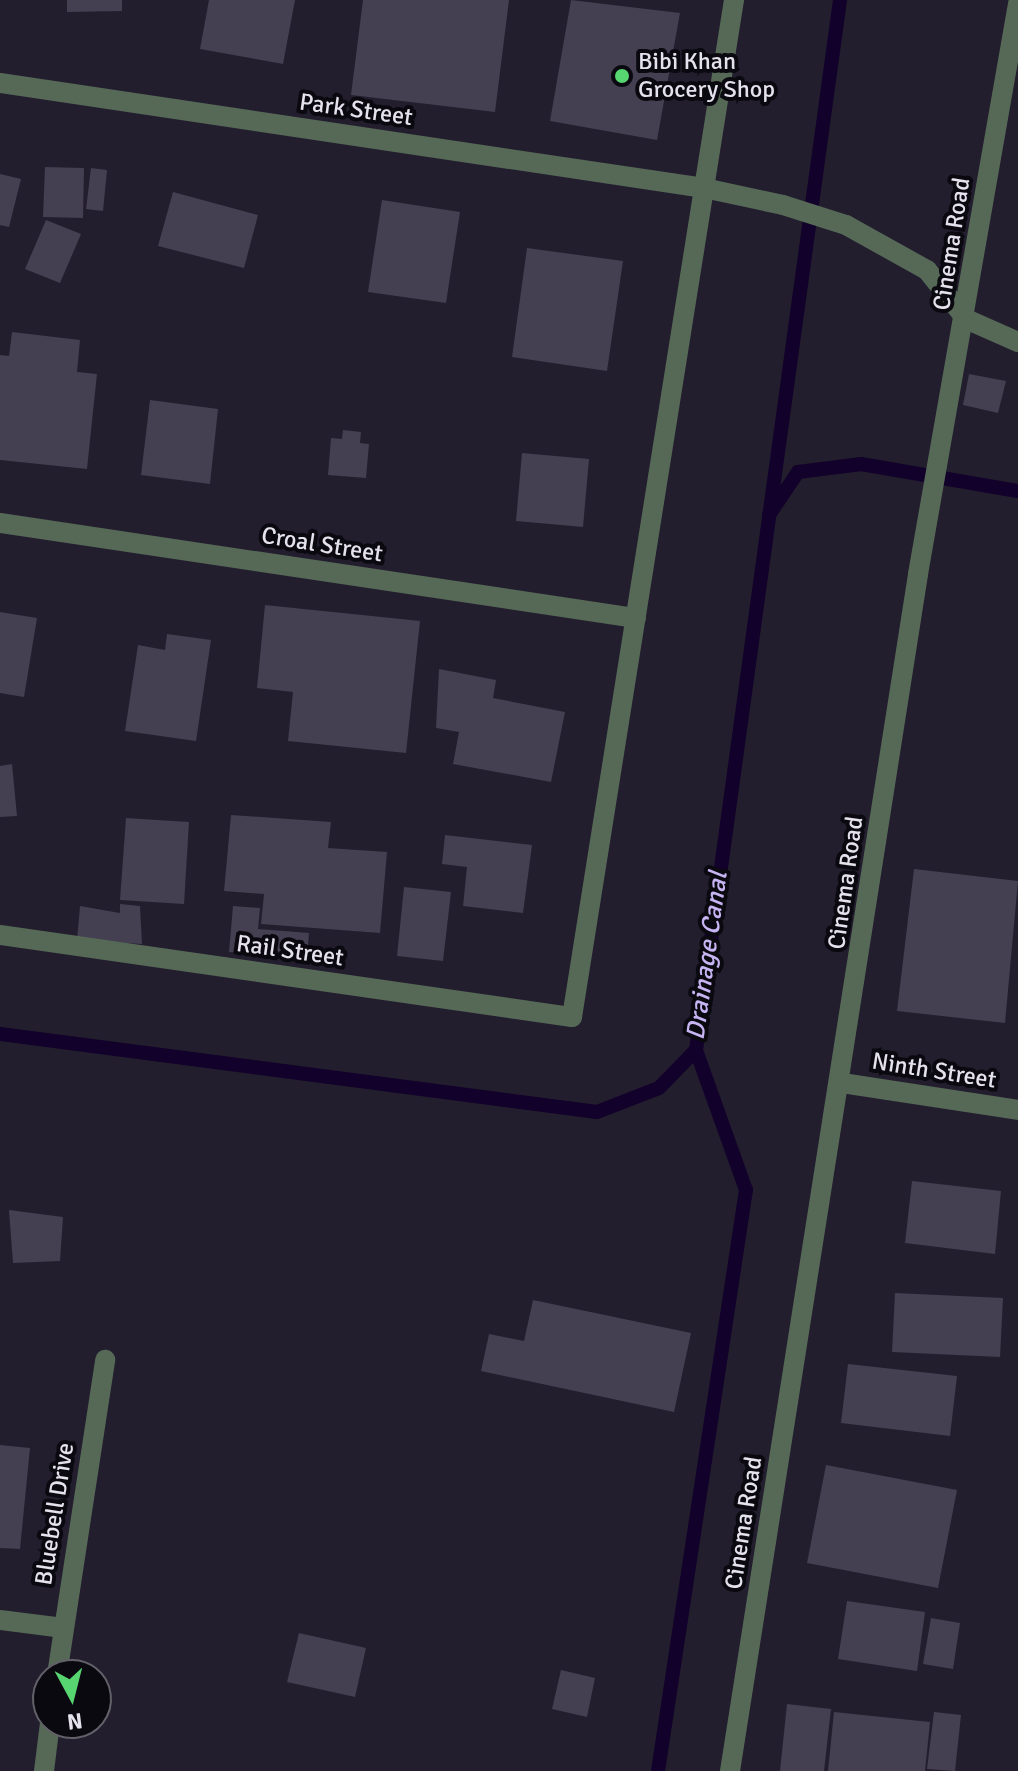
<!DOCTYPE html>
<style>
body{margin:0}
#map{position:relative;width:1018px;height:1771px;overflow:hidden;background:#231e2e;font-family:Signika,sans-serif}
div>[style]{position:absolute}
.stream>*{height:14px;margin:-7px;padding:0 7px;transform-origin:7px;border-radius:7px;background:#12012a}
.building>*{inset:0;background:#443f51}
.minor>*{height:20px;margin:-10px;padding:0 10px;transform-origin:10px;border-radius:10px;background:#566957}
.dots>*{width:22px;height:22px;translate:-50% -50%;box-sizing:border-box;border:4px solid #0b0910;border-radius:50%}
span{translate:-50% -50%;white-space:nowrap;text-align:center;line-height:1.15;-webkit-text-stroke:8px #0b0910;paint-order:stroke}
.poi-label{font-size:24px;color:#e5e2ed}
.left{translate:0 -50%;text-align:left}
.street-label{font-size:24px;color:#e5e2ed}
.water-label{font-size:26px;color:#c6b4f3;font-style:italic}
.north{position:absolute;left:32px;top:1659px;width:80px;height:80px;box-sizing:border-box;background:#0b0910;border:2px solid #626068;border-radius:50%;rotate:173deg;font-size:22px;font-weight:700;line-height:32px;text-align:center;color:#e5e2ed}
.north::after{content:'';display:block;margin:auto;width:28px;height:36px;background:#57d570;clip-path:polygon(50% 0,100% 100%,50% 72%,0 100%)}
</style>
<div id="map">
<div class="stream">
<i style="left:769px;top:515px;width:52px;rotate:-56deg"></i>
<i style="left:798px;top:472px;width:64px;rotate:-7.2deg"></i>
<i style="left:861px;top:464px;width:159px;rotate:9.8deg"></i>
<i style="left:0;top:1034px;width:602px;rotate:7.44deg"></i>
<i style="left:597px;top:1112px;width:66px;rotate:-21.2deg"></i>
<i style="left:659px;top:1088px;width:53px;rotate:-45.8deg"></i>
<i style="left:696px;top:1050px;width:1060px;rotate:-82.19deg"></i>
<i style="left:658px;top:1771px;width:588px;rotate:-81.39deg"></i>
<i style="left:746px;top:1190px;width:149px;rotate:-109.7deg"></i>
</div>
<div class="building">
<i style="clip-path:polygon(67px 0,122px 0,122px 11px,67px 12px)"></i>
<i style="clip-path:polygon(209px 0,295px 0,283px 64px,200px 49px)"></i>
<i style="clip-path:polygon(363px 0,509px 0,495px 112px,351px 95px)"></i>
<i style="clip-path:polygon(571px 0,680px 13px,657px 140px,550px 121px)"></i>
<i style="clip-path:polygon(45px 167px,84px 168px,83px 218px,43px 217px)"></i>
<i style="clip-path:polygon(91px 168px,107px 170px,103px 211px,86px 209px)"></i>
<i style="clip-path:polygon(0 174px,21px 179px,9px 227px,0 225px)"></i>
<i style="clip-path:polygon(173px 192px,258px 215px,244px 268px,158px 246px)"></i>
<i style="clip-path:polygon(382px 200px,460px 212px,446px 303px,368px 292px)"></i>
<i style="clip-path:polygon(46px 220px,81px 234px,60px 283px,25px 269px)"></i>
<i style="clip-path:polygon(527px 248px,623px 261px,607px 371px,512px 357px)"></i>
<i style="clip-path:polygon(12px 332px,80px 340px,77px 372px,97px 374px,87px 469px,0 460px,0 355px,9px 356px)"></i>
<i style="clip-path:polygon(969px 374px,1006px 381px,998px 413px,963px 405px)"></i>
<i style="clip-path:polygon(150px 400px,218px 409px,210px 484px,141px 475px)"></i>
<i style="clip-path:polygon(343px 430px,361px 432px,360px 443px,369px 444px,366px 478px,328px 475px,331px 438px,342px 439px)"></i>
<i style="clip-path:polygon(522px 453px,589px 459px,583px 527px,516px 521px)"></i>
<i style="clip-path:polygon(265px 605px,420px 621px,406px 753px,288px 741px,293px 692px,257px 688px)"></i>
<i style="clip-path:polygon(0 612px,37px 618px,24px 697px,0 693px)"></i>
<i style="clip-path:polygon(167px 634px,211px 640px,196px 741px,125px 731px,138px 645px,165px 650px)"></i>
<i style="clip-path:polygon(439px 669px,496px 680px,493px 698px,565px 712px,551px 782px,453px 764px,459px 732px,436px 728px)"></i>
<i style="clip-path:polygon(12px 764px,17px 816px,0 817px,0 766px)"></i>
<i style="clip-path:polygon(231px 815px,331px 822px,328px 848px,387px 852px,380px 933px,261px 924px,264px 894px,224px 891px)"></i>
<i style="clip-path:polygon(126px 818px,189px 822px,184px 904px,120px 900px)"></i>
<i style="clip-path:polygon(445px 835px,532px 845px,523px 913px,463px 906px,467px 867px,442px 864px)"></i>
<i style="clip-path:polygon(914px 869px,1018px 881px,1005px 1023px,897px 1011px)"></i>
<i style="clip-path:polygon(404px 887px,451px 892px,443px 961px,397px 956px)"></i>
<i style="clip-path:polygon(120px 904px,140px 906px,142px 944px,77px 940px,80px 906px,120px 913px)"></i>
<i style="clip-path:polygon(233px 906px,260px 908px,258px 929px,309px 933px,307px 958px,229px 952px)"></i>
<i style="clip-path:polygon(912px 1181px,1001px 1191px,995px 1254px,905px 1243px)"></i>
<i style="clip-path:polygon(9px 1210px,63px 1217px,60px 1261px,13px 1263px)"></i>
<i style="clip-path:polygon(895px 1293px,1003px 1298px,1000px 1357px,892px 1352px)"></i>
<i style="clip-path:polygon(533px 1300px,691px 1333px,674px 1412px,481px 1371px,489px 1334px,524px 1341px)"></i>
<i style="clip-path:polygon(848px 1364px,957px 1376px,950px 1436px,841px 1423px)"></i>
<i style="clip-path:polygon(0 1445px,30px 1448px,20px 1549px,0 1548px)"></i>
<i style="clip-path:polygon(826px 1465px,957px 1490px,938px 1588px,807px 1563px)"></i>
<i style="clip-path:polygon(847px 1601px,925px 1612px,917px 1671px,838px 1659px)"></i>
<i style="clip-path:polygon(931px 1618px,960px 1623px,953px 1669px,923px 1664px)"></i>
<i style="clip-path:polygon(299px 1633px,366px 1648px,355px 1697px,287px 1682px)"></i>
<i style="clip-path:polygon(561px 1670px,595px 1678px,587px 1717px,552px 1709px)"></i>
<i style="clip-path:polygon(787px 1704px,831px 1709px,824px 1771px,780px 1771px)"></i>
<i style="clip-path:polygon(834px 1712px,930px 1722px,925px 1771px,828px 1771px)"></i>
<i style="clip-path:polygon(934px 1712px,961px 1715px,955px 1771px,927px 1769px)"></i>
</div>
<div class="minor">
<i style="left:0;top:83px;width:712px;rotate:8.48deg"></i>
<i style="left:704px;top:188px;width:81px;rotate:12.1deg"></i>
<i style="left:783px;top:205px;width:66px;rotate:17.6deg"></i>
<i style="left:846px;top:225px;width:93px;rotate:29.1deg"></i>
<i style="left:927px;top:270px;width:63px;rotate:51.5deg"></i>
<i style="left:966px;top:319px;width:57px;rotate:23.9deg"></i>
<i style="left:0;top:523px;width:643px;rotate:8.5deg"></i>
<i style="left:0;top:935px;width:578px;rotate:8.16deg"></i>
<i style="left:572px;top:1017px;width:1030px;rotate:-80.95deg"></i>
<i style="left:842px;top:1083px;width:178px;rotate:8.7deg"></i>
<i style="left:0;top:1620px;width:64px;rotate:7.2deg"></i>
<i style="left:57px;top:1675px;width:319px;rotate:-81.3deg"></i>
<i style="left:44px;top:1771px;width:48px;rotate:-82.9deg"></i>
<i style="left:730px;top:1771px;width:1212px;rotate:-81.07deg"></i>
<i style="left:918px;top:574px;width:579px;rotate:-80.05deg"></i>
</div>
<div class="dots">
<i style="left:622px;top:76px;background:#57d570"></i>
</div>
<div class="poi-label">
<span class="left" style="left:638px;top:76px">Bibi Khan<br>Grocery Shop</span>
</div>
<div class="street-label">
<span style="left:356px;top:110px;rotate:8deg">Park Street</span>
<span style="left:952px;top:244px;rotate:-81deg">Cinema Road</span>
<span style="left:322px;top:545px;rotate:9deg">Croal Street</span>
<span style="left:846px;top:883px;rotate:-82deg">Cinema Road</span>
<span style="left:290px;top:951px;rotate:8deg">Rail Street</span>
<span style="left:934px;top:1071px;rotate:9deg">Ninth Street</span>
<span style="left:55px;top:1514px;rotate:-81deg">Bluebell Drive</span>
<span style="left:744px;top:1523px;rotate:-81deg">Cinema Road</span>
</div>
<div class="water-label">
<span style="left:708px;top:956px;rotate:-82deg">Drainage Canal</span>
</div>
<div class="north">N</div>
</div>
